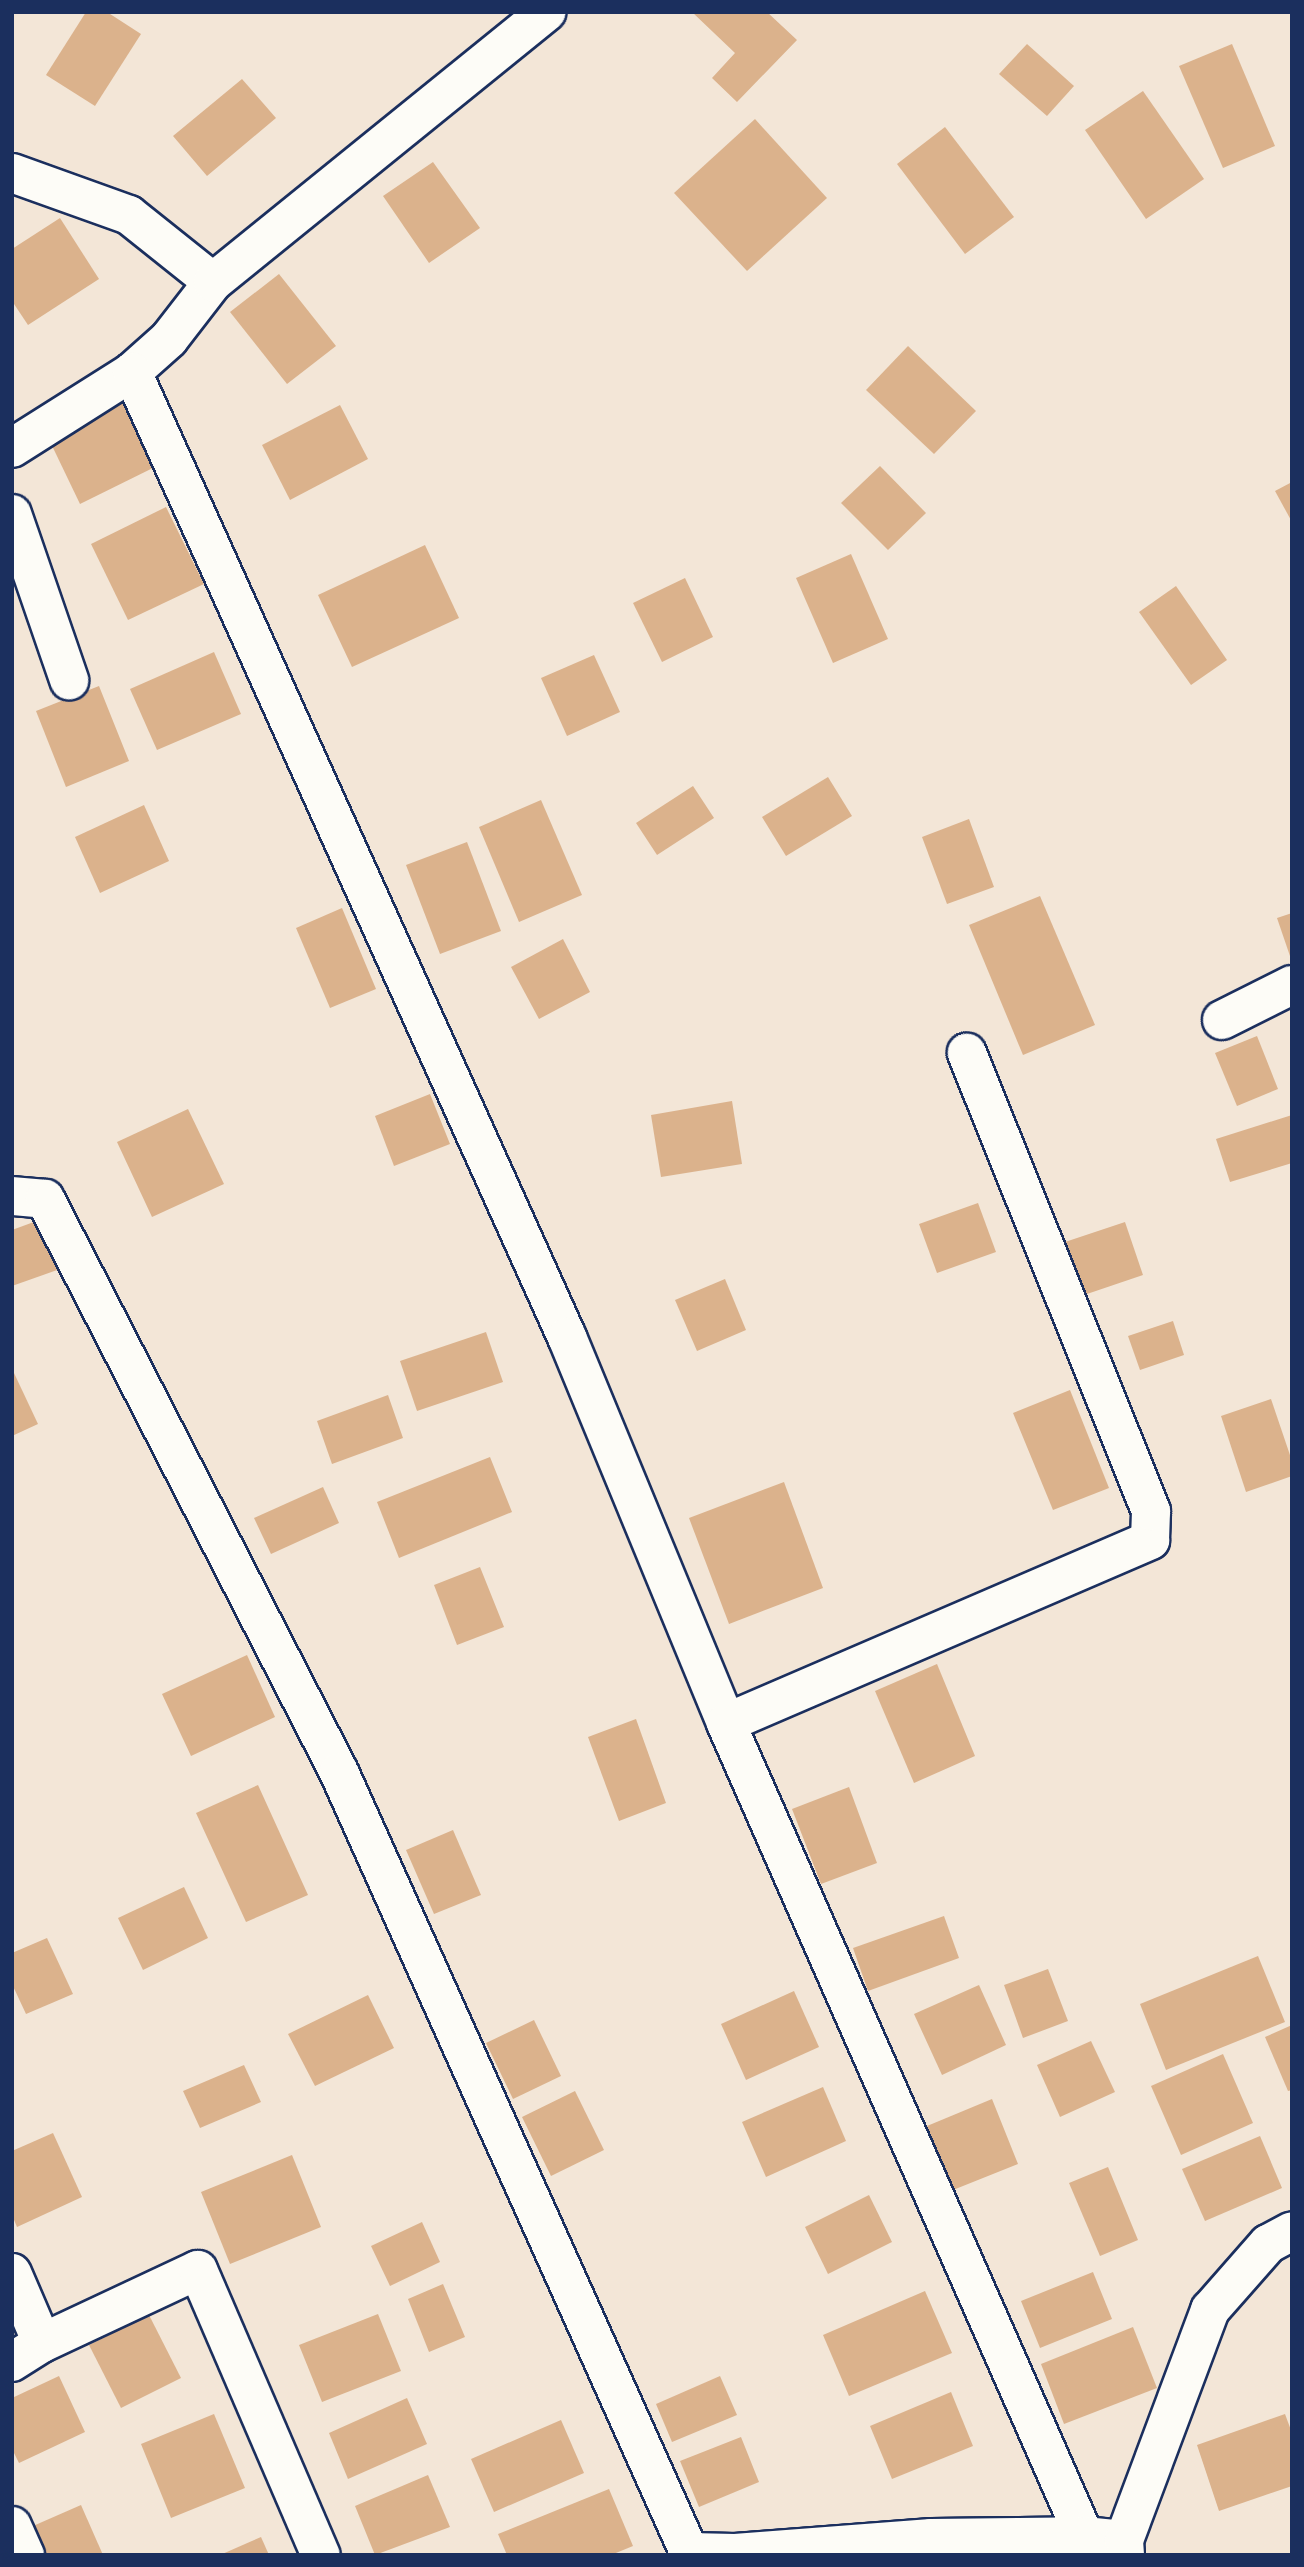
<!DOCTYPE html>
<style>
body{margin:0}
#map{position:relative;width:1304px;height:2567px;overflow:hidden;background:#f3e6d7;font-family:Pangolin,sans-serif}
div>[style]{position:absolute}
.building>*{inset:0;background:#dbb28c}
.roads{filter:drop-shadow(2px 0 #1b2f5e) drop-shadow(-2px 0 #1b2f5e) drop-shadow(0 2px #1b2f5e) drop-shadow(0 -2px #1b2f5e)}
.minor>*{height:38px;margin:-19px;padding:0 19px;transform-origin:19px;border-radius:19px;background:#fdfcf7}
span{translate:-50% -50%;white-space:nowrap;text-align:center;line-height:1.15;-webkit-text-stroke:6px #fdfcf7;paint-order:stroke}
.frame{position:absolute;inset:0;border:14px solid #1b2f5e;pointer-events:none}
</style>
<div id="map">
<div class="building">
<i style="clip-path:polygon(86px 12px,107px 12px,141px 34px,95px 106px,46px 75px)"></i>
<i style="clip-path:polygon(692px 12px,767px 12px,797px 40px,737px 102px,712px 78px,735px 53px)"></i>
<i style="clip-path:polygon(1027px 44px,1074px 86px,1047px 116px,999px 74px)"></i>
<i style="clip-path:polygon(1232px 44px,1275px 146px,1223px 168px,1179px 66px)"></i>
<i style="clip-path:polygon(242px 79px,276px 118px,207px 176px,173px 136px)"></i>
<i style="clip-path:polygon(1143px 91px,1204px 179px,1146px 219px,1085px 130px)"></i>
<i style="clip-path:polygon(755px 119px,827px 198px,747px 271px,674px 193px)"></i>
<i style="clip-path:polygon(945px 127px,1014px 217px,965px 254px,897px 164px)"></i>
<i style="clip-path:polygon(433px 162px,480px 228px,429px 263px,383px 196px)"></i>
<i style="clip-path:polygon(60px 218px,99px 279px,28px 325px,12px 301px,12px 249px)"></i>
<i style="clip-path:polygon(279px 274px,336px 346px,287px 384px,230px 312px)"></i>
<i style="clip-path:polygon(908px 346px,976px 411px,934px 454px,866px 390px)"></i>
<i style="clip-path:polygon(129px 387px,165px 462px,80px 504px,44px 429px)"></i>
<i style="clip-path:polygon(340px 405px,368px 459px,290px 500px,262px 445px)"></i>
<i style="clip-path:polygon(880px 466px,926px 513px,888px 550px,841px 503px)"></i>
<i style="clip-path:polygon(1292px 482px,1292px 522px,1275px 491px)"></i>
<i style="clip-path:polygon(166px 507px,204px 584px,128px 620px,91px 544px)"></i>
<i style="clip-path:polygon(425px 545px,459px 618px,352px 667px,318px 595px)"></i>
<i style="clip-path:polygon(851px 554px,888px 639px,833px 663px,796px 578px)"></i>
<i style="clip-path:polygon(685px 578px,713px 637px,662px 662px,633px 603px)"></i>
<i style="clip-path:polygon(1176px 586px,1227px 660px,1191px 685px,1139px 612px)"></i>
<i style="clip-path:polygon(214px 652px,241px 714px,157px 750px,130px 689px)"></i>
<i style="clip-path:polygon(594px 655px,620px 712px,567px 736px,541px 678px)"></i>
<i style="clip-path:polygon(99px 686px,129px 761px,66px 787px,36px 711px)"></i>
<i style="clip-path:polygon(828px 777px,852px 816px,786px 856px,762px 817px)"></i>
<i style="clip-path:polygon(693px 786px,714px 818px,657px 855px,636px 823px)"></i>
<i style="clip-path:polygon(541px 800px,582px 895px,519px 922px,479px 827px)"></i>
<i style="clip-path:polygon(144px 805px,169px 861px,100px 893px,75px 837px)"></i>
<i style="clip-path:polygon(969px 819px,994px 887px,947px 904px,922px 837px)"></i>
<i style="clip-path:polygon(467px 842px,501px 931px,440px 954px,406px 865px)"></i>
<i style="clip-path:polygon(1040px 896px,1095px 1025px,1023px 1055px,969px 925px)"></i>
<i style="clip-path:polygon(342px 908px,376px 989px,330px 1008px,296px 928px)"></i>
<i style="clip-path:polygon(1292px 913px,1292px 959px,1291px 959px,1277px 918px)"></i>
<i style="clip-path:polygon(563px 939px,590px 992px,539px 1019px,511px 967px)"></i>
<i style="clip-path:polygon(1257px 1036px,1278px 1089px,1237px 1106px,1215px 1053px)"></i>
<i style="clip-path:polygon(430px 1094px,450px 1144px,394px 1166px,375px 1116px)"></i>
<i style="clip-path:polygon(732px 1101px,742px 1164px,661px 1177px,651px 1115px)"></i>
<i style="clip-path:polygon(188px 1109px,224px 1184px,152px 1217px,117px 1142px)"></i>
<i style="clip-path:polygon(1292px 1115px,1292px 1163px,1230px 1182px,1216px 1139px)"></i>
<i style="clip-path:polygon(978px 1203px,996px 1252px,937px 1273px,919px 1224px)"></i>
<i style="clip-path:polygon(42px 1219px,60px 1269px,12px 1286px,12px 1230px)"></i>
<i style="clip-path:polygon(1125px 1222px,1143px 1275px,1084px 1295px,1065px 1242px)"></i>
<i style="clip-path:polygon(725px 1279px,746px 1330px,697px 1351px,675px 1300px)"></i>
<i style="clip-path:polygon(1173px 1321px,1184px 1355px,1140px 1370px,1128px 1336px)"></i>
<i style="clip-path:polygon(486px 1332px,503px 1382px,417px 1411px,400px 1361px)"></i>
<i style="clip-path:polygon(14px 1373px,38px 1424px,12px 1436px,12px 1374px)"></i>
<i style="clip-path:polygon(1070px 1390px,1109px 1488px,1053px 1510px,1013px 1413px)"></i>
<i style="clip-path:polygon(388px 1395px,403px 1438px,332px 1464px,317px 1421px)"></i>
<i style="clip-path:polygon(1271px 1399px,1292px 1461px,1292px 1476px,1246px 1492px,1221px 1416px)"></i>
<i style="clip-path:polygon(490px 1457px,512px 1512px,399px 1558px,377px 1502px)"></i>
<i style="clip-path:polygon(784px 1482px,823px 1588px,729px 1624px,689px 1518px)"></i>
<i style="clip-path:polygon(323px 1487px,339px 1523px,271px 1554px,254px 1518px)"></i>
<i style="clip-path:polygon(480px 1567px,504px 1627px,457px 1645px,434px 1585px)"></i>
<i style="clip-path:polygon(247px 1655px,275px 1717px,191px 1756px,162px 1694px)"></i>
<i style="clip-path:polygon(937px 1664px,975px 1756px,914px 1783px,875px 1691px)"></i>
<i style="clip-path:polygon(636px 1719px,666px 1803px,619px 1821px,588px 1737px)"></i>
<i style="clip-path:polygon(258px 1785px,308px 1895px,246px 1922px,196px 1813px)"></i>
<i style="clip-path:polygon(849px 1787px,877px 1863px,821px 1884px,792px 1809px)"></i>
<i style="clip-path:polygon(453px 1830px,481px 1895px,434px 1914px,406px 1850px)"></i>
<i style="clip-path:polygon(184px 1887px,208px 1938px,143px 1970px,118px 1918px)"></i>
<i style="clip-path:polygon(944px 1916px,959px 1958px,868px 1991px,853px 1948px)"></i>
<i style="clip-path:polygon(47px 1938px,73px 1994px,26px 2014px,12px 1984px,12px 1953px)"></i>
<i style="clip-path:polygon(1258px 1956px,1285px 2022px,1166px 2070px,1140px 2004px)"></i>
<i style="clip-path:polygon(1048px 1969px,1068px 2021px,1023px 2038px,1004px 1985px)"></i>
<i style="clip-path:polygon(979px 1985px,1006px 2045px,942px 2075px,914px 2014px)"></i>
<i style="clip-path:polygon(794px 1991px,819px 2047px,746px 2080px,721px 2024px)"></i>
<i style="clip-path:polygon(368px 1995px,394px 2048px,315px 2086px,288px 2034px)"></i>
<i style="clip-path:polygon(534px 2020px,561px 2076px,513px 2099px,486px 2043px)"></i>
<i style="clip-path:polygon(1292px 2025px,1292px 2090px,1288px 2091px,1265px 2037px)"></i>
<i style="clip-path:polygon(1091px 2041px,1115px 2092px,1060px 2117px,1037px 2065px)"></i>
<i style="clip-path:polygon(1223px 2054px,1253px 2123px,1181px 2155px,1151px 2086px)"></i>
<i style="clip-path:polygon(244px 2065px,261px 2102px,200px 2128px,183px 2091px)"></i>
<i style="clip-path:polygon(823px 2087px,846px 2141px,766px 2177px,742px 2122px)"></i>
<i style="clip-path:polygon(575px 2091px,604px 2150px,551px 2176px,522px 2117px)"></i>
<i style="clip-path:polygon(992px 2099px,1018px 2164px,953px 2190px,927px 2126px)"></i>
<i style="clip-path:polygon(53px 2133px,82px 2197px,17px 2227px,12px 2215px,12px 2151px)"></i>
<i style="clip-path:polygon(1260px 2136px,1282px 2188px,1205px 2221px,1182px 2169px)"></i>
<i style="clip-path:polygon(292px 2155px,321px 2227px,230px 2264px,201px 2192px)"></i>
<i style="clip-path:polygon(1108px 2167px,1138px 2240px,1100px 2256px,1069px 2183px)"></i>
<i style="clip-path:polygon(869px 2195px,892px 2242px,828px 2274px,805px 2227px)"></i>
<i style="clip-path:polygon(422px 2222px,440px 2262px,390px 2286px,371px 2246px)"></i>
<i style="clip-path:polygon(1093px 2272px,1112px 2319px,1040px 2348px,1021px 2301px)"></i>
<i style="clip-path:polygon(443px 2284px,465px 2337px,429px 2352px,408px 2299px)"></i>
<i style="clip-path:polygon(925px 2291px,952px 2353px,849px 2396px,823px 2335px)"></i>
<i style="clip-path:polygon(378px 2314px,401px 2371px,322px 2402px,299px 2345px)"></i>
<i style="clip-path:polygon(149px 2315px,181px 2378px,121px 2408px,89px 2345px)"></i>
<i style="clip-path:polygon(1133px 2327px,1157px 2388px,1064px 2424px,1041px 2364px)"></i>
<i style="clip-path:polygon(59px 2376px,85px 2432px,19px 2463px,12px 2449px,12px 2398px)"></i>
<i style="clip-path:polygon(720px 2376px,737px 2415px,672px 2442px,656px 2404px)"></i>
<i style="clip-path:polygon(951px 2392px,973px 2446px,892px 2479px,870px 2426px)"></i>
<i style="clip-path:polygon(407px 2398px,427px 2444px,348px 2479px,329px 2433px)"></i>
<i style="clip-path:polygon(214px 2414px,245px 2488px,171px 2518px,141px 2444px)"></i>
<i style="clip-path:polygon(1285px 2414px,1292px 2433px,1292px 2486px,1219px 2511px,1197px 2445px)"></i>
<i style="clip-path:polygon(561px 2420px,584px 2473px,494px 2512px,471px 2459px)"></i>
<i style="clip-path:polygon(741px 2437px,759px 2482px,699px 2507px,680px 2461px)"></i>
<i style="clip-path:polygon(428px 2475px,450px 2527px,375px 2555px,355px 2506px)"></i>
<i style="clip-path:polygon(609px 2489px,633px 2546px,611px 2555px,507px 2555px,498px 2534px)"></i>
<i style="clip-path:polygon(81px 2505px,103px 2555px,45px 2555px,33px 2526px)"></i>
<i style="clip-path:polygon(261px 2537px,269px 2555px,220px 2555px)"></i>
</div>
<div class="roads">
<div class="minor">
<i style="left:12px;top:173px;width:124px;rotate:19.7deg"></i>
<i style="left:129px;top:215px;width:107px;rotate:38.6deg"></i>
<i style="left:213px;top:282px;width:72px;rotate:127.7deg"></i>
<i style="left:169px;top:339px;width:50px;rotate:138.3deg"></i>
<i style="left:132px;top:372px;width:142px;rotate:147.7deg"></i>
<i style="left:213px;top:282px;width:429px;rotate:-39deg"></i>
<i style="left:132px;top:372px;width:1059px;rotate:65.74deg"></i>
<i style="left:567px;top:1337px;width:417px;rotate:67.6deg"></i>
<i style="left:726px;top:1723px;width:888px;rotate:66.23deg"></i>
<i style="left:12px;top:514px;width:176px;rotate:71deg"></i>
<i style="left:1222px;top:1020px;width:78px;rotate:-26.6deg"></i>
<i style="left:12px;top:1196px;width:33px;rotate:5deg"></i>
<i style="left:45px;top:1199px;width:644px;rotate:62.84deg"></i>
<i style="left:339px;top:1772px;width:855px;rotate:65.83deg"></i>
<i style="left:689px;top:2552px;width:46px;rotate:1.2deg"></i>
<i style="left:735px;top:2553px;width:197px;rotate:-4.4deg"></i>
<i style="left:931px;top:2538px;width:153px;rotate:-0.7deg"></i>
<i style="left:1084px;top:2536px;width:40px;rotate:5.7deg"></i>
<i style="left:726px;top:1723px;width:462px;rotate:-23.3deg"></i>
<i style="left:1150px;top:1540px;width:29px;rotate:-88deg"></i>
<i style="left:1151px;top:1511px;width:494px;rotate:-111.9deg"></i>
<i style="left:12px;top:2273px;width:76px;rotate:66.8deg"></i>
<i style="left:42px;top:2343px;width:36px;rotate:148deg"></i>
<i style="left:42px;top:2343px;width:172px;rotate:-25.1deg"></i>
<i style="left:198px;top:2270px;width:310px;rotate:66.7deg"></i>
<i style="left:12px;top:2526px;width:32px;rotate:66deg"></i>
<i style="left:1125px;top:2555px;width:15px;rotate:-94deg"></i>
<i style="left:1124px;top:2540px;width:246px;rotate:-69.5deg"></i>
<i style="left:1210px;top:2310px;width:88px;rotate:-48.7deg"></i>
<i style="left:1268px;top:2244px;width:27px;rotate:-28deg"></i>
</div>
</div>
<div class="frame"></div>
</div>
